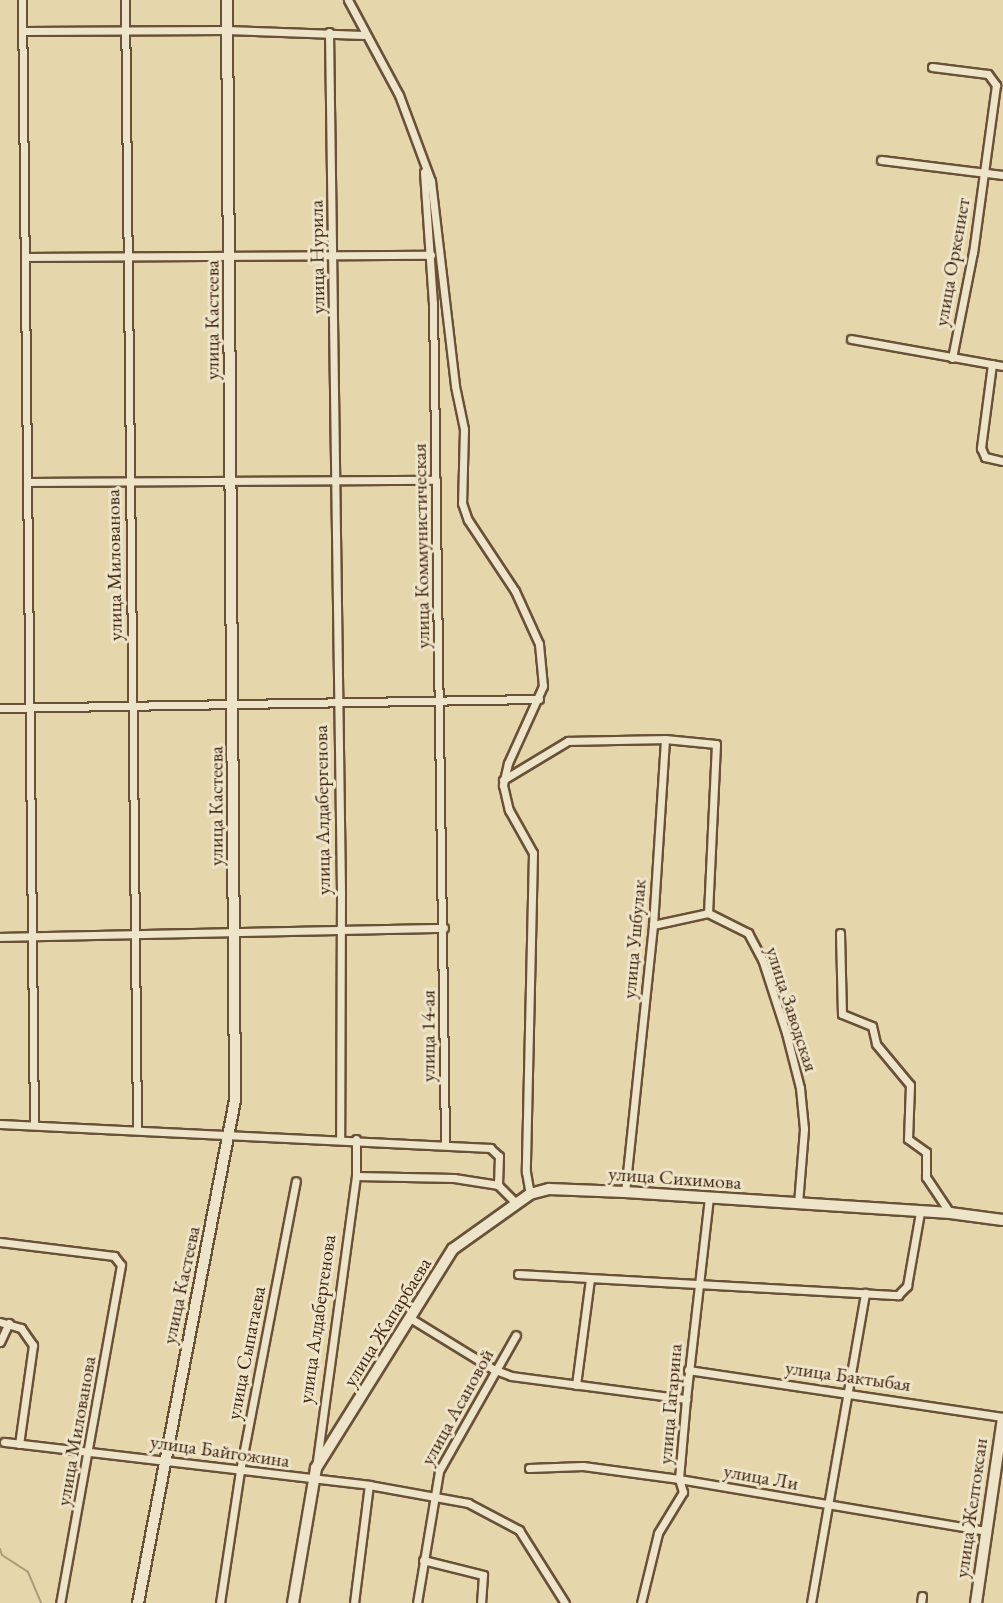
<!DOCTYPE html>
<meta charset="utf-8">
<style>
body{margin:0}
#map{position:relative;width:1003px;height:1603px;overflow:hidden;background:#e5d6ac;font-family:"EB Garamond",serif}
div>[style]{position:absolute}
.stream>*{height:2px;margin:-1px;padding:0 1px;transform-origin:1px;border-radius:1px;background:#ad9a77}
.roads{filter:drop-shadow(2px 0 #695137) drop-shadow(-2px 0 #695137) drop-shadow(0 2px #695137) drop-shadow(0 -2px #695137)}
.street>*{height:7px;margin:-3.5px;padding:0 3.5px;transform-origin:3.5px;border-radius:3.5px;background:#eee4c9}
.secondary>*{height:10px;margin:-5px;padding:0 5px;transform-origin:5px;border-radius:5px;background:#eee4c9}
span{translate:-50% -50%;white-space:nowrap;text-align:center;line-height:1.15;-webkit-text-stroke:6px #eee4c9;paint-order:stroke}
.street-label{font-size:20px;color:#402510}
</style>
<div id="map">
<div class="stream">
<i style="left:0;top:1549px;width:6px;rotate:72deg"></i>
<i style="left:2px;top:1555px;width:31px;rotate:33deg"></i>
<i style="left:28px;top:1572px;width:34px;rotate:67deg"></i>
</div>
<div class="roads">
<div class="street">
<i style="left:22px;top:0;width:1125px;rotate:89.39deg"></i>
<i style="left:125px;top:0;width:1129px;rotate:89.39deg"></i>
<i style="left:348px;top:0;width:108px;rotate:61.8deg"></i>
<i style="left:399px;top:95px;width:92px;rotate:69.6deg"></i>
<i style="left:431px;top:181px;width:206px;rotate:83.3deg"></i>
<i style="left:455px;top:386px;width:44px;rotate:78.2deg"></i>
<i style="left:464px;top:429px;width:74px;rotate:91.5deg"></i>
<i style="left:462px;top:503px;width:18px;rotate:71deg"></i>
<i style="left:468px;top:520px;width:85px;rotate:56.5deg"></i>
<i style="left:515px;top:591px;width:58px;rotate:65.6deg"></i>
<i style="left:539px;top:644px;width:42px;rotate:84.6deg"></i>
<i style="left:543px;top:686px;width:85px;rotate:114.4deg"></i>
<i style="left:508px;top:763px;width:23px;rotate:103deg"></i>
<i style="left:503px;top:785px;width:26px;rotate:77deg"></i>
<i style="left:509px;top:810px;width:49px;rotate:60.8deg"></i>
<i style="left:533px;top:853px;width:319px;rotate:91.3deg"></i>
<i style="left:526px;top:1172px;width:22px;rotate:80deg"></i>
<i style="left:23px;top:31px;width:204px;rotate:-0.3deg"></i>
<i style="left:227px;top:30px;width:136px;rotate:2.1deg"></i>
<i style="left:329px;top:32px;width:861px;rotate:89.2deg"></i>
<i style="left:341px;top:893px;width:245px;rotate:90.2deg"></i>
<i style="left:932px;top:67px;width:56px;rotate:7.1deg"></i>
<i style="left:988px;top:74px;width:14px;rotate:54deg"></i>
<i style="left:996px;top:85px;width:169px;rotate:97.8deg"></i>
<i style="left:973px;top:252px;width:108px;rotate:101.2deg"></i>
<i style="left:881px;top:160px;width:123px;rotate:7deg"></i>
<i style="left:424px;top:172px;width:131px;rotate:86.1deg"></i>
<i style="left:433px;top:303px;width:841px;rotate:89.18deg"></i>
<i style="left:26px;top:257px;width:405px;rotate:-0.3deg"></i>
<i style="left:851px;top:339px;width:154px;rotate:10.1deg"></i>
<i style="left:992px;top:364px;width:85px;rotate:97.5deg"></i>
<i style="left:981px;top:448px;width:10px;rotate:66deg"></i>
<i style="left:985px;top:457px;width:18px;rotate:13deg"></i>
<i style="left:29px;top:482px;width:407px;rotate:-0.3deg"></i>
<i style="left:0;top:708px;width:539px;rotate:-0.96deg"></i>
<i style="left:503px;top:780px;width:76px;rotate:-31deg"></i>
<i style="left:568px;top:741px;width:97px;rotate:-1.2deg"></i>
<i style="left:653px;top:925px;width:56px;rotate:-12.3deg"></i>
<i style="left:840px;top:933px;width:81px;rotate:88.6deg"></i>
<i style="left:842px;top:1014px;width:32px;rotate:22deg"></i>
<i style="left:872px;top:1026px;width:18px;rotate:77deg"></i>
<i style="left:876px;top:1044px;width:53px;rotate:50.3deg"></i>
<i style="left:910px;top:1085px;width:54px;rotate:92.1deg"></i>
<i style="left:908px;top:1139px;width:22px;rotate:36deg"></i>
<i style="left:926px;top:1152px;width:25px;rotate:90deg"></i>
<i style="left:926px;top:1177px;width:43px;rotate:56.3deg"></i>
<i style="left:0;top:937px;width:444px;rotate:-1.2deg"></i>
<i style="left:0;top:1124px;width:491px;rotate:2.8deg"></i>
<i style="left:490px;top:1148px;width:12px;rotate:42deg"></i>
<i style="left:499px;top:1156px;width:29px;rotate:92deg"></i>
<i style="left:356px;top:1176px;width:98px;rotate:1.2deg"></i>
<i style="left:454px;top:1178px;width:45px;rotate:9deg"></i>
<i style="left:498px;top:1185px;width:25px;rotate:45deg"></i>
<i style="left:625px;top:1192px;width:268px;rotate:-84deg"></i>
<i style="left:653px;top:925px;width:186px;rotate:-86.3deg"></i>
<i style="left:665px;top:739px;width:51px;rotate:5.6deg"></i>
<i style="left:716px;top:744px;width:169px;rotate:92.7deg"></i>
<i style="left:708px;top:913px;width:45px;rotate:26.6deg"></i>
<i style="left:748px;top:933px;width:30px;rotate:62deg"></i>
<i style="left:762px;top:959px;width:78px;rotate:72deg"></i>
<i style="left:786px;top:1033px;width:57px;rotate:75.7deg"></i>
<i style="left:800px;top:1088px;width:41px;rotate:84.4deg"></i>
<i style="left:804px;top:1129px;width:74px;rotate:94.6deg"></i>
<i style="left:0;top:1242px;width:115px;rotate:7deg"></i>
<i style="left:114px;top:1256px;width:11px;rotate:52deg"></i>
<i style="left:121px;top:1265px;width:343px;rotate:100.2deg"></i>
<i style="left:518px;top:1274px;width:381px;rotate:3.2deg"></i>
<i style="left:898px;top:1295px;width:13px;rotate:-45deg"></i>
<i style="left:907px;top:1286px;width:75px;rotate:-80deg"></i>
<i style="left:410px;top:1318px;width:97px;rotate:31.6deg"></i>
<i style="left:493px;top:1369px;width:19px;rotate:21deg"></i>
<i style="left:511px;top:1376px;width:177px;rotate:7.5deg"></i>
<i style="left:0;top:1322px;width:22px;rotate:16deg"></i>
<i style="left:21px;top:1328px;width:21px;rotate:55deg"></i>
<i style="left:33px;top:1345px;width:100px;rotate:98deg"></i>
<i style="left:0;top:1342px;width:21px;rotate:-65deg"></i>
<i style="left:688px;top:1370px;width:318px;rotate:8.5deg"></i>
<i style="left:576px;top:1385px;width:107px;rotate:-82.5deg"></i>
<i style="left:4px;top:1442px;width:368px;rotate:6.7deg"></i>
<i style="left:369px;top:1485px;width:101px;rotate:10.3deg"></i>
<i style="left:468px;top:1503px;width:58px;rotate:27.9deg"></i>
<i style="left:519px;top:1530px;width:86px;rotate:57.8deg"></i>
<i style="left:316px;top:1468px;width:295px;rotate:-82.2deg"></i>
<i style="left:356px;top:1176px;width:37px;rotate:-90deg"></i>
<i style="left:529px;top:1468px;width:54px;rotate:-2.1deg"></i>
<i style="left:583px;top:1466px;width:97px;rotate:7.7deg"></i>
<i style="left:679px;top:1479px;width:311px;rotate:9.6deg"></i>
<i style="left:423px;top:1560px;width:62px;rotate:14deg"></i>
<i style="left:483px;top:1575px;width:28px;rotate:94deg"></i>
<i style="left:220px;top:1603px;width:134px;rotate:-81.4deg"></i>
<i style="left:240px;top:1471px;width:295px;rotate:-79.1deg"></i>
<i style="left:354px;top:1603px;width:119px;rotate:-82.8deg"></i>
<i style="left:417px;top:1603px;width:134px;rotate:-80.5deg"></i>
<i style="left:439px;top:1471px;width:156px;rotate:-60.5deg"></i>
<i style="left:641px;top:1603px;width:72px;rotate:-76.3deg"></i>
<i style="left:658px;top:1533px;width:48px;rotate:-58.6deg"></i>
<i style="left:683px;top:1492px;width:14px;rotate:-107deg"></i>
<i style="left:679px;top:1479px;width:80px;rotate:-85deg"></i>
<i style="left:686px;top:1399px;width:202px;rotate:-83.5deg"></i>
<i style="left:811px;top:1603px;width:315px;rotate:-80.1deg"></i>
<i style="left:921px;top:1603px;width:7px;rotate:-82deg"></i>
</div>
<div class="secondary">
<i style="left:138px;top:1603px;width:512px;rotate:-79.08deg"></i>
<i style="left:235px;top:1100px;width:1100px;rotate:-90.42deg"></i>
<i style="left:293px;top:1603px;width:137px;rotate:-80.3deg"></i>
<i style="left:316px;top:1468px;width:258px;rotate:-58deg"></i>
<i style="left:453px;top:1249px;width:95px;rotate:-35.5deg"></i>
<i style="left:530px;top:1194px;width:20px;rotate:-15deg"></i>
<i style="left:549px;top:1189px;width:76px;rotate:2.3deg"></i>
<i style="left:625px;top:1192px;width:326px;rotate:3.7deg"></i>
<i style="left:950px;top:1213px;width:53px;rotate:7.5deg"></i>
<i style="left:976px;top:1603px;width:186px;rotate:-81.7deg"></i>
</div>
</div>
<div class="street-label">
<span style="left:317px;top:257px;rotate:-91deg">улица Нурила</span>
<span style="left:952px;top:262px;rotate:-80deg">улица Оркениет</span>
<span style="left:212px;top:320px;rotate:-90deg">улица Кастеева</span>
<span style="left:421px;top:546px;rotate:-91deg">улица Коммунистическая</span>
<span style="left:114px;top:565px;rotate:-91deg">улица Милованова</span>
<span style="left:216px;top:806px;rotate:-90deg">улица Кастеева</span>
<span style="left:322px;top:810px;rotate:-91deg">улица Алдабергенова</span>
<span style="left:634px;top:939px;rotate:-85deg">улица Ушбулак</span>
<span style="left:792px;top:1009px;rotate:72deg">улица Заводская</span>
<span style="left:428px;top:1036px;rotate:-90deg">улица 14-ая</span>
<span style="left:675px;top:1178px;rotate:4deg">улица Сихимова</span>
<span style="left:181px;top:1285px;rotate:-78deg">улица Кастеева</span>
<span style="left:317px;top:1319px;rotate:-82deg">улица Алдабергенова</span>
<span style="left:387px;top:1322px;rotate:-58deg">улица Жапарбаева</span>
<span style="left:246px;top:1353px;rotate:-79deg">улица Сыпатаева</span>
<span style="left:848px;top:1376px;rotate:8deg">улица Бактыбая</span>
<span style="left:670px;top:1404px;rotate:-85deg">улица Гагарина</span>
<span style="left:457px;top:1407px;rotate:-61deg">улица Асановой</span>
<span style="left:76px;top:1431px;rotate:-80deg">улица Милованова</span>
<span style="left:220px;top:1451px;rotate:8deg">улица Байгожина</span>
<span style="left:761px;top:1477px;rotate:10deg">улица Ли</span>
<span style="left:971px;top:1508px;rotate:-82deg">улица Желтоксан</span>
</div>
</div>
